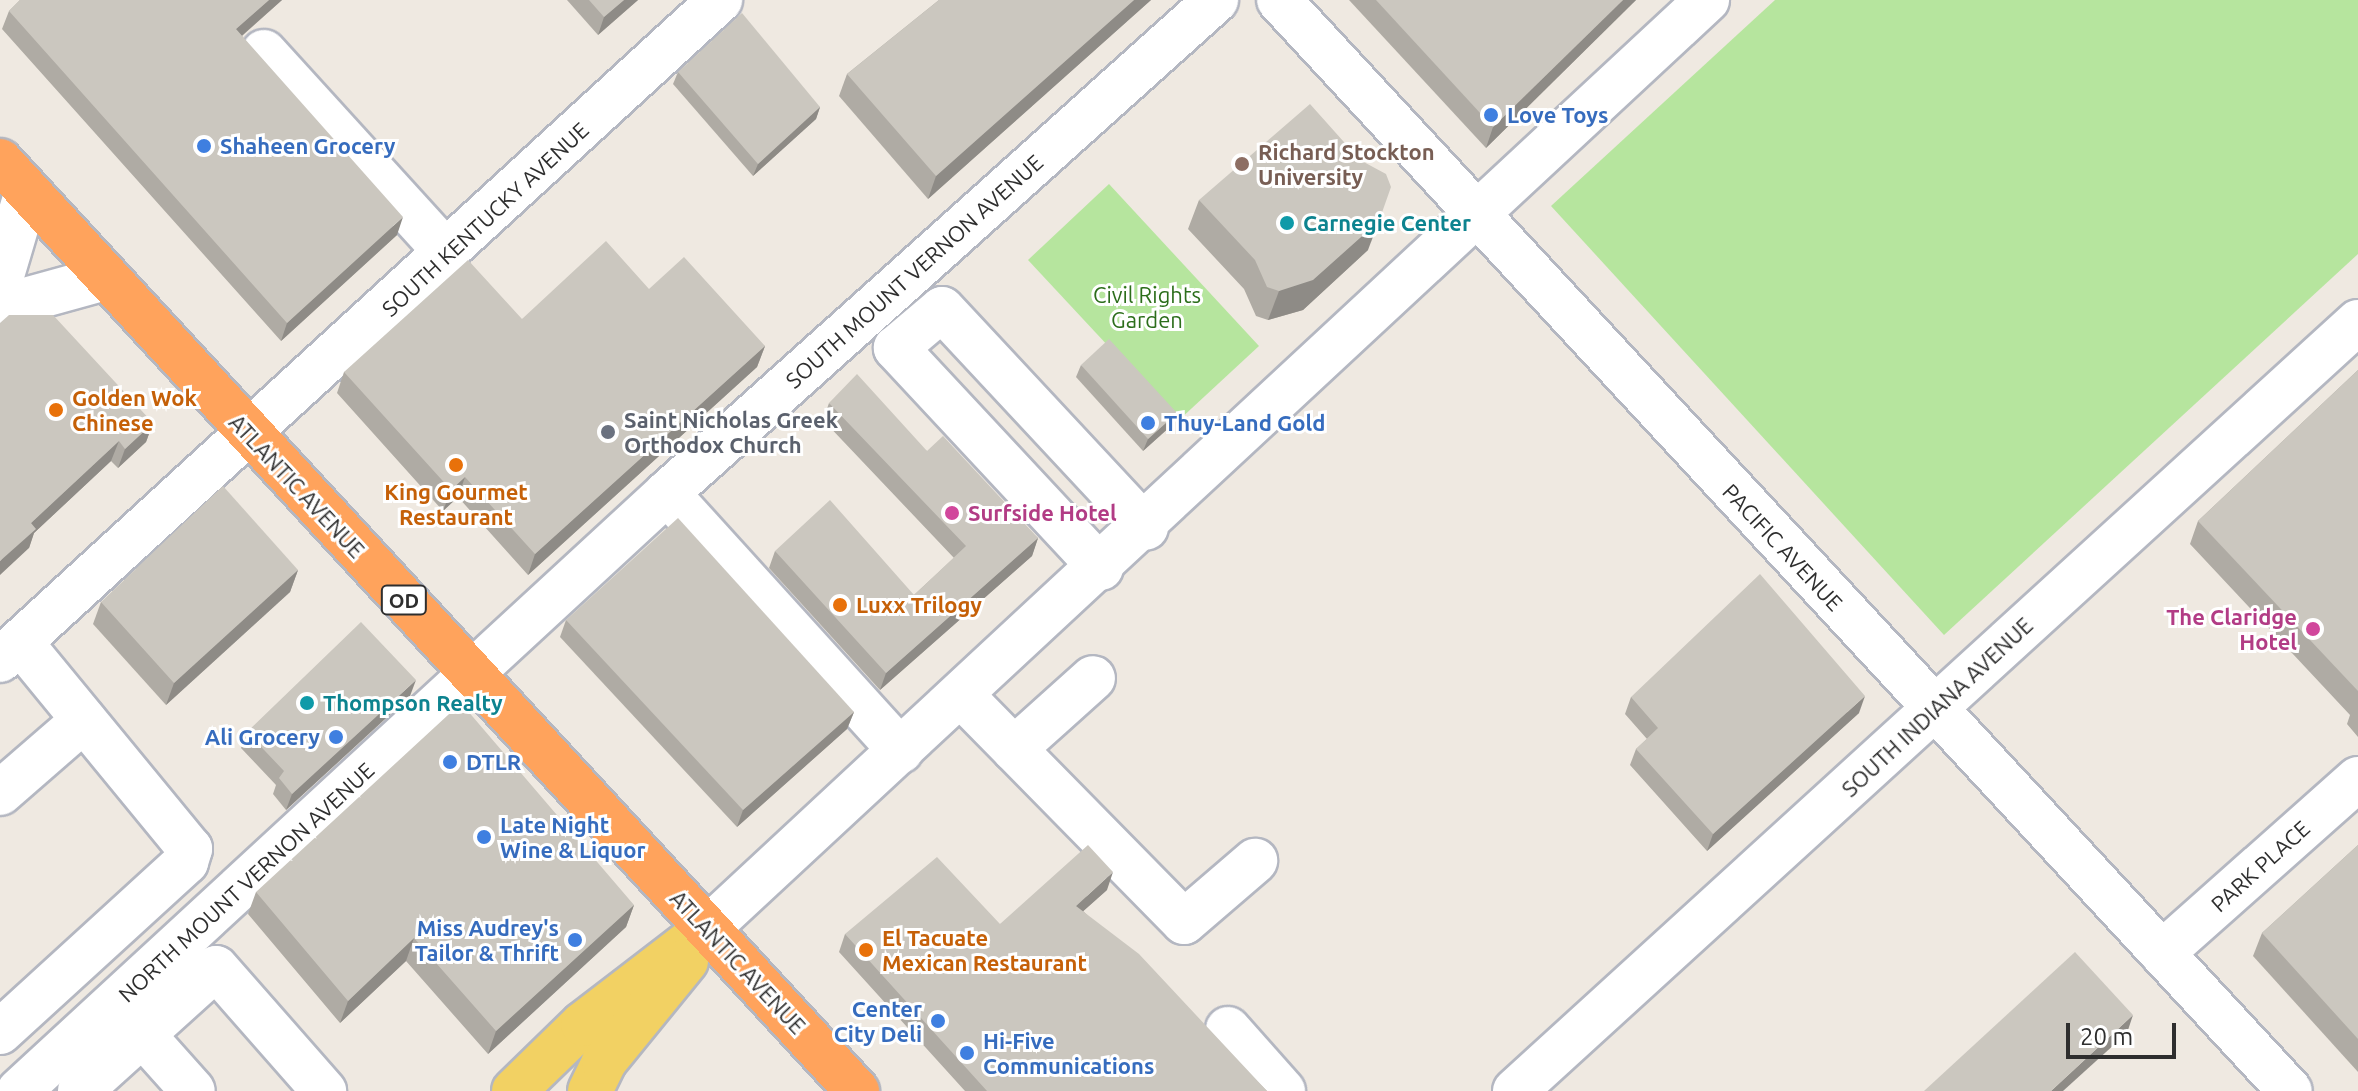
<!DOCTYPE html>
<style>
body{margin:0}
#map{position:relative;width:2358px;height:1091px;overflow:hidden;background:#efe9e1;font-family:Ubuntu,sans-serif}
div>[style]{position:absolute}
.green>*{inset:0;background:#b6e59e}
.roads{filter:drop-shadow(2px 0 #b4b7c1) drop-shadow(-2px 0 #b4b7c1) drop-shadow(0 2px #b4b7c1) drop-shadow(0 -2px #b4b7c1)}
.minor>*{height:44px;margin:-22px;padding:0 22px;transform-origin:22px;border-radius:22px;background:#fff}
.major>*{height:44px;margin:-22px;padding:0 22px;transform-origin:22px;border-radius:22px;background:#f2d163}
.highway>*{height:44px;margin:-22px;padding:0 22px;transform-origin:22px;border-radius:22px;background:#ffa35c}
.wall>*{inset:0;background:#afaba4}
.shaded-wall>*{inset:0;background:#8e8b86}
.building>*{inset:0;background:#cbc7bf}
.dots>*{width:22px;height:22px;translate:-50% -50%;box-sizing:border-box;border:4px solid #fff;border-radius:50%}
span{translate:-50% -50%;white-space:nowrap;text-align:center;line-height:1.15;-webkit-text-stroke:6px #fff;paint-order:stroke}
.shield-label span{padding:2px 6px;background:#fff;border:2px solid;border-radius:6px;-webkit-text-stroke-width:0}
.shield-label{font-size:20px;color:#2e2e2e;font-weight:700}
.shop-label{font-size:22px;color:#366cbe;font-weight:700}
.left{translate:0 -50%;text-align:left}
.right{translate:-100% -50%;text-align:right}
.education-label{font-size:22px;color:#785e54;font-weight:700}
.street-label{font-size:22px;color:#2e2e2e}
.culture-label{font-size:22px;color:#0d838f;font-weight:700}
.park-label{font-size:22px;color:#2c6e1b}
.food-label{font-size:22px;color:#c56008;font-weight:700}
.worship-label{font-size:22px;color:#5b616d;font-weight:700}
.hotel-label{font-size:22px;color:#b23c85;font-weight:700}
.scale{position:absolute;left:2066px;top:1023px;width:110px;height:36px;box-sizing:border-box;border:4px solid #2e2e2e;border-top:0;padding-left:10px;font-size:24px;line-height:28px;white-space:nowrap;color:#2e2e2e;-webkit-text-stroke:6px #fff;paint-order:stroke}
</style>
<div id="map">
<div class="green">
<i style="clip-path:polygon(1775px 0,2358px 0,2358px 254px,1944px 635px,1551px 206px)"></i>
<i style="clip-path:polygon(1109px 184px,1259px 346px,1178px 421px,1028px 260px)"></i>
</div>
<div class="roads">
<div class="minor">
<i style="left:1279px;top:0;width:1487px;rotate:47.18deg"></i>
<i style="left:264px;top:52px;width:273px;rotate:47.7deg"></i>
<i style="left:0;top:282px;width:95px;rotate:-73.5deg"></i>
<i style="left:0;top:307px;width:109px;rotate:-15.4deg"></i>
<i style="left:667px;top:493px;width:348px;rotate:47.8deg"></i>
<i style="left:1101px;top:568px;width:301px;rotate:-133deg"></i>
<i style="left:896px;top:348px;width:60px;rotate:-40.3deg"></i>
<i style="left:942px;top:309px;width:299px;rotate:47deg"></i>
<i style="left:0;top:660px;width:977px;rotate:-42.51deg"></i>
<i style="left:961px;top:695px;width:318px;rotate:45.5deg"></i>
<i style="left:1184px;top:922px;width:94px;rotate:-40.7deg"></i>
<i style="left:1014px;top:749px;width:106px;rotate:-41.9deg"></i>
<i style="left:0;top:793px;width:111px;rotate:-41deg"></i>
<i style="left:707px;top:929px;width:1365px;rotate:-42.89deg"></i>
<i style="left:2162px;top:953px;width:262px;rotate:-41.6deg"></i>
<i style="left:1228px;top:1029px;width:83px;rotate:48.4deg"></i>
<i style="left:0;top:1032px;width:252px;rotate:-42.4deg"></i>
<i style="left:186px;top:862px;width:14px;rotate:-73deg"></i>
<i style="left:190px;top:849px;width:268px;rotate:-129.4deg"></i>
<i style="left:142px;top:1034px;width:76px;rotate:48.2deg"></i>
<i style="left:19px;top:1091px;width:882px;rotate:-42.7deg"></i>
<i style="left:667px;top:493px;width:738px;rotate:-41.92deg"></i>
<i style="left:80px;top:1091px;width:183px;rotate:-42.1deg"></i>
<i style="left:216px;top:968px;width:164px;rotate:48.7deg"></i>
<i style="left:1515px;top:1091px;width:1141px;rotate:-42.37deg"></i>
</div>
<div class="major">
<i style="left:514px;top:1091px;width:96px;rotate:-44.2deg"></i>
<i style="left:583px;top:1024px;width:156px;rotate:-37.5deg"></i>
<i style="left:590px;top:1091px;width:32px;rotate:-64deg"></i>
<i style="left:604px;top:1062px;width:130px;rotate:-50.9deg"></i>
</div>
<div class="highway">
<i style="left:0;top:161px;width:1265px;rotate:47.34deg"></i>
</div>
</div>
<div class="wall">
<i style="clip-path:polygon(20px 0,282px 0,242px 36px,397px 235px,281px 341px,2px 29px,9px 11px)"></i>
<i style="clip-path:polygon(567px 0,638px 0,598px 35px)"></i>
<i style="clip-path:polygon(939px 0,1151px 0,928px 199px,839px 96px,847px 74px)"></i>
<i style="clip-path:polygon(1349px 0,1636px 0,1486px 148px)"></i>
<i style="clip-path:polygon(678px 72px,820px 107px,816px 119px,753px 176px,673px 84px)"></i>
<i style="clip-path:polygon(1199px 200px,1368px 250px,1303px 310px,1268px 320px,1256px 316px,1244px 289px,1188px 229px)"></i>
<i style="clip-path:polygon(649px 289px,765px 346px,757px 367px,528px 575px,458px 497px,443px 511px,337px 393px,344px 372px,522px 319px)"></i>
<i style="clip-path:polygon(9px 315px,153px 423px,146px 442px,118px 468px,111px 461px,34px 533px,29px 548px)"></i>
<i style="clip-path:polygon(1081px 365px,1172px 425px,1143px 451px,1076px 377px)"></i>
<i style="clip-path:polygon(2358px 370px,2358px 737px,2347px 724px,2350px 715px,2190px 544px,2198px 521px)"></i>
<i style="clip-path:polygon(829px 403px,927px 451px,1038px 538px,1032px 556px,880px 690px,769px 568px,775px 551px,914px 595px,954px 558px,823px 420px)"></i>
<i style="clip-path:polygon(298px 570px,290px 592px,166px 705px,93px 624px,101px 602px)"></i>
<i style="clip-path:polygon(566px 620px,854px 712px,847px 729px,737px 827px,560px 637px)"></i>
<i style="clip-path:polygon(410px 696px,286px 810px,273px 794px,276px 785px,241px 748px,247px 732px)"></i>
<i style="clip-path:polygon(1631px 697px,1859px 713px,1707px 851px,1630px 765px,1636px 749px,1647px 739px,1625px 714px)"></i>
<i style="clip-path:polygon(2358px 845px,2358px 1072px,2253px 956px,2262px 933px)"></i>
<i style="clip-path:polygon(1107px 890px,1083px 911px,1267px 1091px,965px 1091px,839px 952px,845px 934px,1000px 924px)"></i>
<i style="clip-path:polygon(256px 892px,634px 905px,626px 927px,488px 1054px,406px 961px,340px 1023px,248px 914px)"></i>
</div>
<div class="shaded-wall">
<i style="clip-path:polygon(269px 0,282px 0,229px 47px,236px 29px)"></i>
<i style="clip-path:polygon(624px 0,638px 0,598px 35px,604px 17px)"></i>
<i style="clip-path:polygon(1134px 0,1151px 0,928px 199px,936px 176px)"></i>
<i style="clip-path:polygon(1623px 0,1636px 0,1486px 148px,1493px 127px)"></i>
<i style="clip-path:polygon(820px 107px,816px 119px,753px 176px,758px 164px)"></i>
<i style="clip-path:polygon(403px 217px,397px 235px,281px 341px,287px 323px)"></i>
<i style="clip-path:polygon(1379px 221px,1368px 250px,1303px 310px,1268px 320px,1279px 291px)"></i>
<i style="clip-path:polygon(765px 346px,757px 367px,528px 575px,535px 554px)"></i>
<i style="clip-path:polygon(1177px 413px,1172px 425px,1143px 451px,1148px 439px)"></i>
<i style="clip-path:polygon(153px 423px,146px 442px,118px 468px,125px 449px)"></i>
<i style="clip-path:polygon(119px 441px,111px 461px,34px 533px,29px 548px,0 575px,0 561px,31px 523px)"></i>
<i style="clip-path:polygon(465px 477px,458px 497px,443px 511px,451px 490px)"></i>
<i style="clip-path:polygon(1038px 538px,1032px 556px,880px 690px,886px 673px)"></i>
<i style="clip-path:polygon(298px 570px,290px 592px,166px 705px,174px 683px)"></i>
<i style="clip-path:polygon(416px 680px,410px 696px,286px 810px,292px 794px)"></i>
<i style="clip-path:polygon(1865px 696px,1859px 713px,1707px 851px,1713px 834px)"></i>
<i style="clip-path:polygon(854px 712px,847px 729px,737px 827px,743px 810px)"></i>
<i style="clip-path:polygon(1113px 872px,1107px 890px,1070px 923px,1076px 906px)"></i>
<i style="clip-path:polygon(634px 905px,626px 927px,488px 1054px,496px 1031px)"></i>
<i style="clip-path:polygon(414px 938px,406px 961px,340px 1023px,348px 1001px)"></i>
<i style="clip-path:polygon(2133px 1015px,2127px 1033px,2063px 1091px,2051px 1091px)"></i>
</div>
<div class="building">
<i style="clip-path:polygon(20px 0,269px 0,236px 29px,403px 217px,287px 323px,9px 11px)"></i>
<i style="clip-path:polygon(589px 0,624px 0,604px 17px)"></i>
<i style="clip-path:polygon(939px 0,1134px 0,936px 176px,847px 74px)"></i>
<i style="clip-path:polygon(1376px 0,1623px 0,1493px 127px)"></i>
<i style="clip-path:polygon(742px 13px,820px 107px,758px 164px,678px 72px)"></i>
<i style="clip-path:polygon(1310px 104px,1360px 160px,1386px 174px,1391px 187px,1379px 221px,1313px 280px,1279px 291px,1267px 287px,1255px 260px,1199px 200px)"></i>
<i style="clip-path:polygon(606px 241px,649px 289px,684px 257px,765px 346px,535px 554px,465px 477px,451px 490px,344px 372px,468px 260px,522px 319px)"></i>
<i style="clip-path:polygon(9px 315px,53px 315px,153px 423px,125px 449px,119px 441px,31px 523px,36px 529px,0 561px,0 323px)"></i>
<i style="clip-path:polygon(1109px 339px,1177px 413px,1148px 439px,1081px 365px)"></i>
<i style="clip-path:polygon(2358px 370px,2358px 691px,2198px 521px)"></i>
<i style="clip-path:polygon(857px 374px,927px 451px,943px 436px,1038px 538px,886px 673px,775px 551px,830px 500px,914px 595px,966px 546px,829px 403px)"></i>
<i style="clip-path:polygon(223px 486px,298px 570px,174px 683px,101px 602px)"></i>
<i style="clip-path:polygon(678px 518px,854px 712px,743px 810px,566px 620px)"></i>
<i style="clip-path:polygon(1760px 574px,1865px 696px,1713px 834px,1636px 749px,1658px 728px,1631px 697px)"></i>
<i style="clip-path:polygon(361px 622px,416px 680px,292px 794px,279px 778px,284px 771px,247px 732px)"></i>
<i style="clip-path:polygon(461px 703px,634px 905px,496px 1031px,414px 938px,348px 1001px,256px 892px)"></i>
<i style="clip-path:polygon(1088px 845px,1113px 872px,1076px 906px,1139px 954px,1267px 1091px,987px 1091px,845px 934px,937px 857px,1000px 924px)"></i>
<i style="clip-path:polygon(2358px 845px,2358px 1039px,2262px 933px)"></i>
<i style="clip-path:polygon(2075px 952px,2133px 1015px,2051px 1091px,1924px 1091px)"></i>
</div>
<div class="dots">
<i style="left:1491px;top:115px;background:#3f7fe0"></i>
<i style="left:204px;top:146px;background:#3f7fe0"></i>
<i style="left:1242px;top:164px;background:#8d6e63"></i>
<i style="left:1287px;top:223px;background:#0f9aa8"></i>
<i style="left:56px;top:410px;background:#e8710a"></i>
<i style="left:1148px;top:423px;background:#3f7fe0"></i>
<i style="left:608px;top:432px;background:#6b7280"></i>
<i style="left:456px;top:465px;background:#e8710a"></i>
<i style="left:952px;top:513px;background:#d1479c"></i>
<i style="left:840px;top:605px;background:#e8710a"></i>
<i style="left:2313px;top:629px;background:#d1479c"></i>
<i style="left:307px;top:703px;background:#0f9aa8"></i>
<i style="left:336px;top:737px;background:#3f7fe0"></i>
<i style="left:450px;top:762px;background:#3f7fe0"></i>
<i style="left:484px;top:837px;background:#3f7fe0"></i>
<i style="left:575px;top:940px;background:#3f7fe0"></i>
<i style="left:866px;top:950px;background:#e8710a"></i>
<i style="left:938px;top:1021px;background:#3f7fe0"></i>
<i style="left:967px;top:1053px;background:#3f7fe0"></i>
</div>
<div class="shield-label">
<span style="left:404px;top:600px">OD</span>
</div>
<div class="shop-label">
<span class="left" style="left:1507px;top:115px">Love Toys</span>
<span class="left" style="left:220px;top:146px">Shaheen Grocery</span>
<span class="left" style="left:1164px;top:423px">Thuy-Land Gold</span>
<span class="right" style="left:320px;top:737px">Ali Grocery</span>
<span class="left" style="left:466px;top:762px">DTLR</span>
<span class="left" style="left:500px;top:837px">Late Night<br>Wine &amp; Liquor</span>
<span class="right" style="left:559px;top:940px">Miss Audrey's<br>Tailor &amp; Thrift</span>
<span class="right" style="left:922px;top:1021px">Center<br>City Deli</span>
<span class="left" style="left:983px;top:1053px">Hi-Five<br>Communications</span>
</div>
<div class="education-label">
<span class="left" style="left:1258px;top:164px">Richard Stockton<br>University</span>
</div>
<div class="street-label">
<span style="left:485px;top:219px;rotate:-43deg">SOUTH KENTUCKY AVENUE</span>
<span style="left:914px;top:271px;rotate:-42deg">SOUTH MOUNT VERNON AVENUE</span>
<span style="left:297px;top:486px;rotate:47deg">ATLANTIC AVENUE</span>
<span style="left:1783px;top:547px;rotate:47deg">PACIFIC AVENUE</span>
<span style="left:1937px;top:707px;rotate:-43deg">SOUTH INDIANA AVENUE</span>
<span style="left:2260px;top:866px;rotate:-42deg">PARK PLACE</span>
<span style="left:246px;top:882px;rotate:-43deg">NORTH MOUNT VERNON AVENUE</span>
<span style="left:738px;top:962px;rotate:47deg">ATLANTIC AVENUE</span>
</div>
<div class="culture-label">
<span class="left" style="left:1303px;top:223px">Carnegie Center</span>
<span class="left" style="left:323px;top:703px">Thompson Realty</span>
</div>
<div class="park-label">
<span style="left:1147px;top:307px">Civil Rights<br>Garden</span>
</div>
<div class="food-label">
<span class="left" style="left:72px;top:410px">Golden Wok<br>Chinese</span>
<span style="left:456px;top:504px">King Gourmet<br>Restaurant</span>
<span class="left" style="left:856px;top:605px">Luxx Trilogy</span>
<span class="left" style="left:882px;top:950px">El Tacuate<br>Mexican Restaurant</span>
</div>
<div class="worship-label">
<span class="left" style="left:624px;top:432px">Saint Nicholas Greek<br>Orthodox Church</span>
</div>
<div class="hotel-label">
<span class="left" style="left:968px;top:513px">Surfside Hotel</span>
<span class="right" style="left:2297px;top:629px">The Claridge<br>Hotel</span>
</div>
<div class="scale">20 m</div>
</div>
